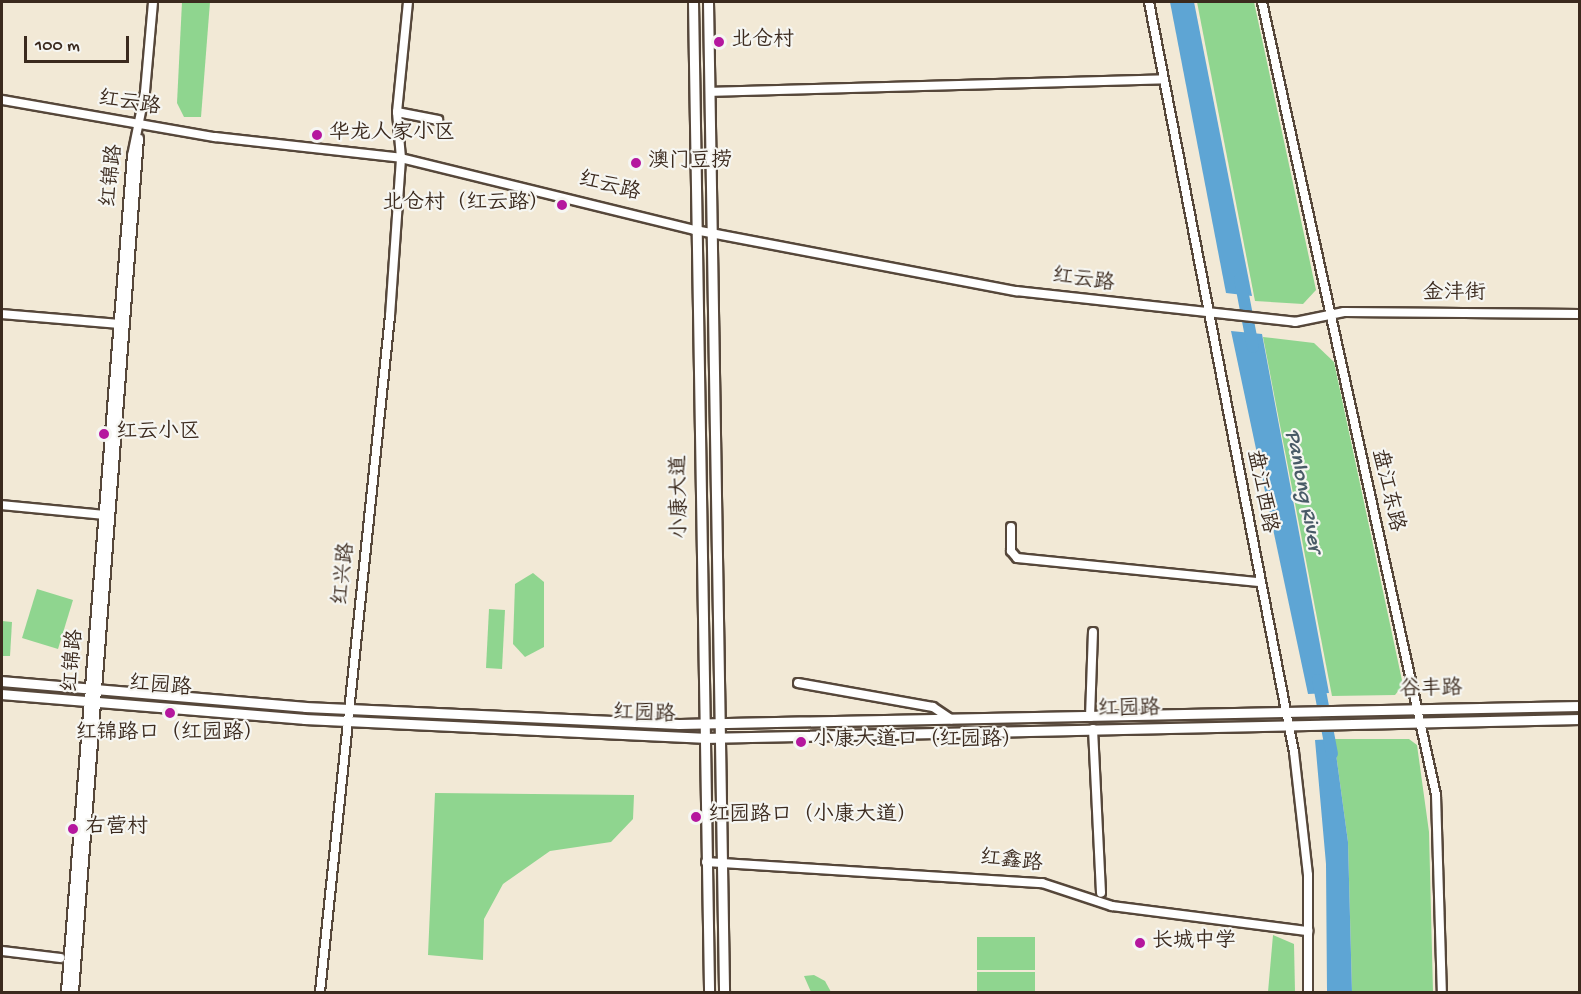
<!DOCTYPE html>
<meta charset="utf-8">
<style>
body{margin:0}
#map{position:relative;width:1581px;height:994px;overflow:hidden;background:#f2e9d6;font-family:"Gochi Hand","LXGW WenKai TC",sans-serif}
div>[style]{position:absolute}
.green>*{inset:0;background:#8fd58f}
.water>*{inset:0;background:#5ea5d4}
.river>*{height:12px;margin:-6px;padding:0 6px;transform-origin:6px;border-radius:6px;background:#5ea5d4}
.roads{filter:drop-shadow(2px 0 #56473a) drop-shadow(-2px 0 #56473a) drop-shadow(0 2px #56473a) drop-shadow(0 -2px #56473a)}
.minor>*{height:8px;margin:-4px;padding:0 4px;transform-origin:4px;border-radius:4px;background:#fff}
.major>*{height:9px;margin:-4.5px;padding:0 4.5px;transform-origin:4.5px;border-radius:4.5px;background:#fff}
.dots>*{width:16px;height:16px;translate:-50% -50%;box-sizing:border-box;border:3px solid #f6f6f2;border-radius:50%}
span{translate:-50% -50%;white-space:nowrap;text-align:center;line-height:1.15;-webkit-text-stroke:4.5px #f6f6f2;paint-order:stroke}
.poi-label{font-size:21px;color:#3b2a1e}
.left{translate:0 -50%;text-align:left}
.right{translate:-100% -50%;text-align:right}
.street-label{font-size:21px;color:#3b2a1e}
.water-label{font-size:22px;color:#495b67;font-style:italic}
.frame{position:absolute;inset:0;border:3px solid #3b2a1e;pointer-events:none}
.scale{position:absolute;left:24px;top:36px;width:105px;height:27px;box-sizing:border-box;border:3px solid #3b2a1e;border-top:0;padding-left:8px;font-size:18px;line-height:21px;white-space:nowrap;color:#3b2a1e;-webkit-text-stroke:4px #f6f6f2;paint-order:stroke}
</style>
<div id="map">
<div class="green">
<i style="clip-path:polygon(182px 2px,210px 2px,201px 117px,184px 117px,177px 103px)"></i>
<i style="clip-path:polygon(1197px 2px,1254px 2px,1316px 290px,1303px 304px,1255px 301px)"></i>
<i style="clip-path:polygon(1263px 337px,1314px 343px,1334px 362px,1403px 685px,1395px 695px,1332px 696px)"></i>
<i style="clip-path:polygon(533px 573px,544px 582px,544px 647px,525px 657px,513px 644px,515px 584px)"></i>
<i style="clip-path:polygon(37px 589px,73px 600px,58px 649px,22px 638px)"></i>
<i style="clip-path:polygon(489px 609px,505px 610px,502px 669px,486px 668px)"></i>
<i style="clip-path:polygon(2px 621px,12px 622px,10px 656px,2px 656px)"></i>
<i style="clip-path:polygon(1334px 739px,1409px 739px,1417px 745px,1429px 832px,1433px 992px,1352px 992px,1348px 842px)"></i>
<i style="clip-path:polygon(435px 793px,634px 795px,633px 819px,611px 842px,550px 851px,503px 884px,484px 919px,483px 960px,428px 955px)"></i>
<i style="clip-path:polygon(1273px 935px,1294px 944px,1295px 992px,1268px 992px)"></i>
<i style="clip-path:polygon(977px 937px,1035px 937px,1035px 970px,977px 970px)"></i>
<i style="clip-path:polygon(977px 972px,1035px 972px,1035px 992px,977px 992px)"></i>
<i style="clip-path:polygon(814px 975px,825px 981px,831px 992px,811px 992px,804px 976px)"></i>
</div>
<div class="water">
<i style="clip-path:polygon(1170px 2px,1194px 2px,1252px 296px,1226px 293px)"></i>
<i style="clip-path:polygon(1231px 331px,1262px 334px,1329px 693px,1308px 694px)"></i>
<i style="clip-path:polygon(1334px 739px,1348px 842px,1352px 992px,1327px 992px,1326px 864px,1315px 740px)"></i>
</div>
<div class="river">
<i style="left:1240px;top:279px;width:69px;rotate:79.2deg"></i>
<i style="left:1318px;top:680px;width:75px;rotate:79.3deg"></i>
</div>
<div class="roads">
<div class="minor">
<i style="left:1149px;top:2px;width:764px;rotate:79.06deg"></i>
<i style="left:1294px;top:752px;width:124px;rotate:83.5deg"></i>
<i style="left:1308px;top:875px;width:117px;rotate:90deg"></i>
<i style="left:1262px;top:2px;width:812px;rotate:77.62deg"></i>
<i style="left:1436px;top:795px;width:197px;rotate:88.3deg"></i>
<i style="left:710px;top:92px;width:453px;rotate:-1.6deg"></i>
<i style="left:2px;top:100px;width:216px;rotate:9.9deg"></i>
<i style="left:215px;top:137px;width:187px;rotate:6.4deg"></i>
<i style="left:401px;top:158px;width:303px;rotate:13.8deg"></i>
<i style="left:695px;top:230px;width:327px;rotate:10.8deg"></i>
<i style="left:1016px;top:291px;width:281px;rotate:6.3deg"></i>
<i style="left:1295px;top:322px;width:50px;rotate:-11.5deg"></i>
<i style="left:1344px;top:312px;width:236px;rotate:0.5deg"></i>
<i style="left:397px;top:112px;width:42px;rotate:11deg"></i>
<i style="left:2px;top:314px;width:117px;rotate:4.9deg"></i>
<i style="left:2px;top:505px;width:102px;rotate:5.6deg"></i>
<i style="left:1011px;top:527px;width:24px;rotate:90deg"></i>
<i style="left:1011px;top:551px;width:9px;rotate:49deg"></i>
<i style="left:1017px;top:558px;width:243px;rotate:5.7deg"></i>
<i style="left:798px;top:683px;width:137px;rotate:10.1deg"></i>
<i style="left:933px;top:707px;width:22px;rotate:34deg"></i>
<i style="left:1090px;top:717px;width:85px;rotate:-88deg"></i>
<i style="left:1093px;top:729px;width:164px;rotate:87.2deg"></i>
<i style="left:706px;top:862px;width:337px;rotate:3.6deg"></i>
<i style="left:1042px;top:883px;width:74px;rotate:18.2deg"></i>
<i style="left:1112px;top:906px;width:198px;rotate:7.3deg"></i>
<i style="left:2px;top:951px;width:59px;rotate:6.8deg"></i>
<i style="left:66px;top:992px;width:839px;rotate:-85.49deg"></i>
<i style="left:132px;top:156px;width:65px;rotate:-78.5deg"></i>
<i style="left:145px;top:92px;width:90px;rotate:-84.9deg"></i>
<i style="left:74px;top:992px;width:856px;rotate:-85.65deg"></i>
<i style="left:320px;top:992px;width:680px;rotate:-84.09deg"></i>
<i style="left:390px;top:316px;width:158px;rotate:-86deg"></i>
<i style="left:401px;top:158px;width:46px;rotate:-95deg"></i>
<i style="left:397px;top:112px;width:111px;rotate:-84.3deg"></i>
</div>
<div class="major">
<i style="left:693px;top:2px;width:990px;rotate:89.07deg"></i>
<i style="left:708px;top:2px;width:990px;rotate:89.07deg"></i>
<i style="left:2px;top:681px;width:304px;rotate:4.9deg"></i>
<i style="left:305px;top:707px;width:374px;rotate:2.6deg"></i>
<i style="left:679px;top:724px;width:901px;rotate:-1.14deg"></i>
<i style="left:2px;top:694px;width:303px;rotate:4.7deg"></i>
<i style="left:304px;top:719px;width:399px;rotate:2.7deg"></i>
<i style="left:703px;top:738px;width:877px;rotate:-1.24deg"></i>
</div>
</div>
<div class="dots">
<i style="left:719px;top:42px;background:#b5179e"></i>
<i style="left:317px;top:135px;background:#b5179e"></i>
<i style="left:636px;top:163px;background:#b5179e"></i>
<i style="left:562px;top:205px;background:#b5179e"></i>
<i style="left:104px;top:434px;background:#b5179e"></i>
<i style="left:170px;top:713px;background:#b5179e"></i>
<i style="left:801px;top:742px;background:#b5179e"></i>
<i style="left:696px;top:817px;background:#b5179e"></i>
<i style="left:73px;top:829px;background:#b5179e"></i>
<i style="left:1140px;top:943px;background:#b5179e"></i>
</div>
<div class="poi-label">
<span class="left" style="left:731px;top:42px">北仓村</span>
<span class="left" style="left:329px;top:135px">华龙人家小区</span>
<span class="left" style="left:648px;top:163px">澳门豆捞</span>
<span class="right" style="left:550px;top:205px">北仓村（红云路）</span>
<span class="left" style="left:116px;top:434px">红云小区</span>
<span style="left:170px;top:735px">红锦路口（红园路）</span>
<span class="left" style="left:813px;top:742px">小康大道口（红园路）</span>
<span class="left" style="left:708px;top:817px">红园路口（小康大道）</span>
<span class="left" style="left:85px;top:829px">右营村</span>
<span class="left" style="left:1152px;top:943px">长城中学</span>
</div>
<div class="street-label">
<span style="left:129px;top:105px;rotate:9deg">红云路</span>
<span style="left:114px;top:176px;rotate:-84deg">红锦路</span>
<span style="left:609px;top:188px;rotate:14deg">红云路</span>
<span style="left:1083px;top:282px;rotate:8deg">红云路</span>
<span style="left:1454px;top:295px">金沣街</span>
<span style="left:1386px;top:491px;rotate:77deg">盘江东路</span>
<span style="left:1260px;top:492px;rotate:79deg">盘江西路</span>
<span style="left:682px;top:497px;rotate:-91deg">小康大道</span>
<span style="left:346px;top:574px;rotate:-84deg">红兴路</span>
<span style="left:75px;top:661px;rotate:-85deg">红锦路</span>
<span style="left:160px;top:688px;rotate:5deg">红园路</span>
<span style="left:1431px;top:691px;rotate:-1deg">谷丰路</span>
<span style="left:1129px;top:711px;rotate:-1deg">红园路</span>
<span style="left:644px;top:716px;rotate:2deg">红园路</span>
<span style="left:1011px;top:863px;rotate:6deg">红鑫路</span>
</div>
<div class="water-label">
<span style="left:1302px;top:491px;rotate:79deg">Panlong River</span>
</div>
<div class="frame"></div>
<div class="scale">100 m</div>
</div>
